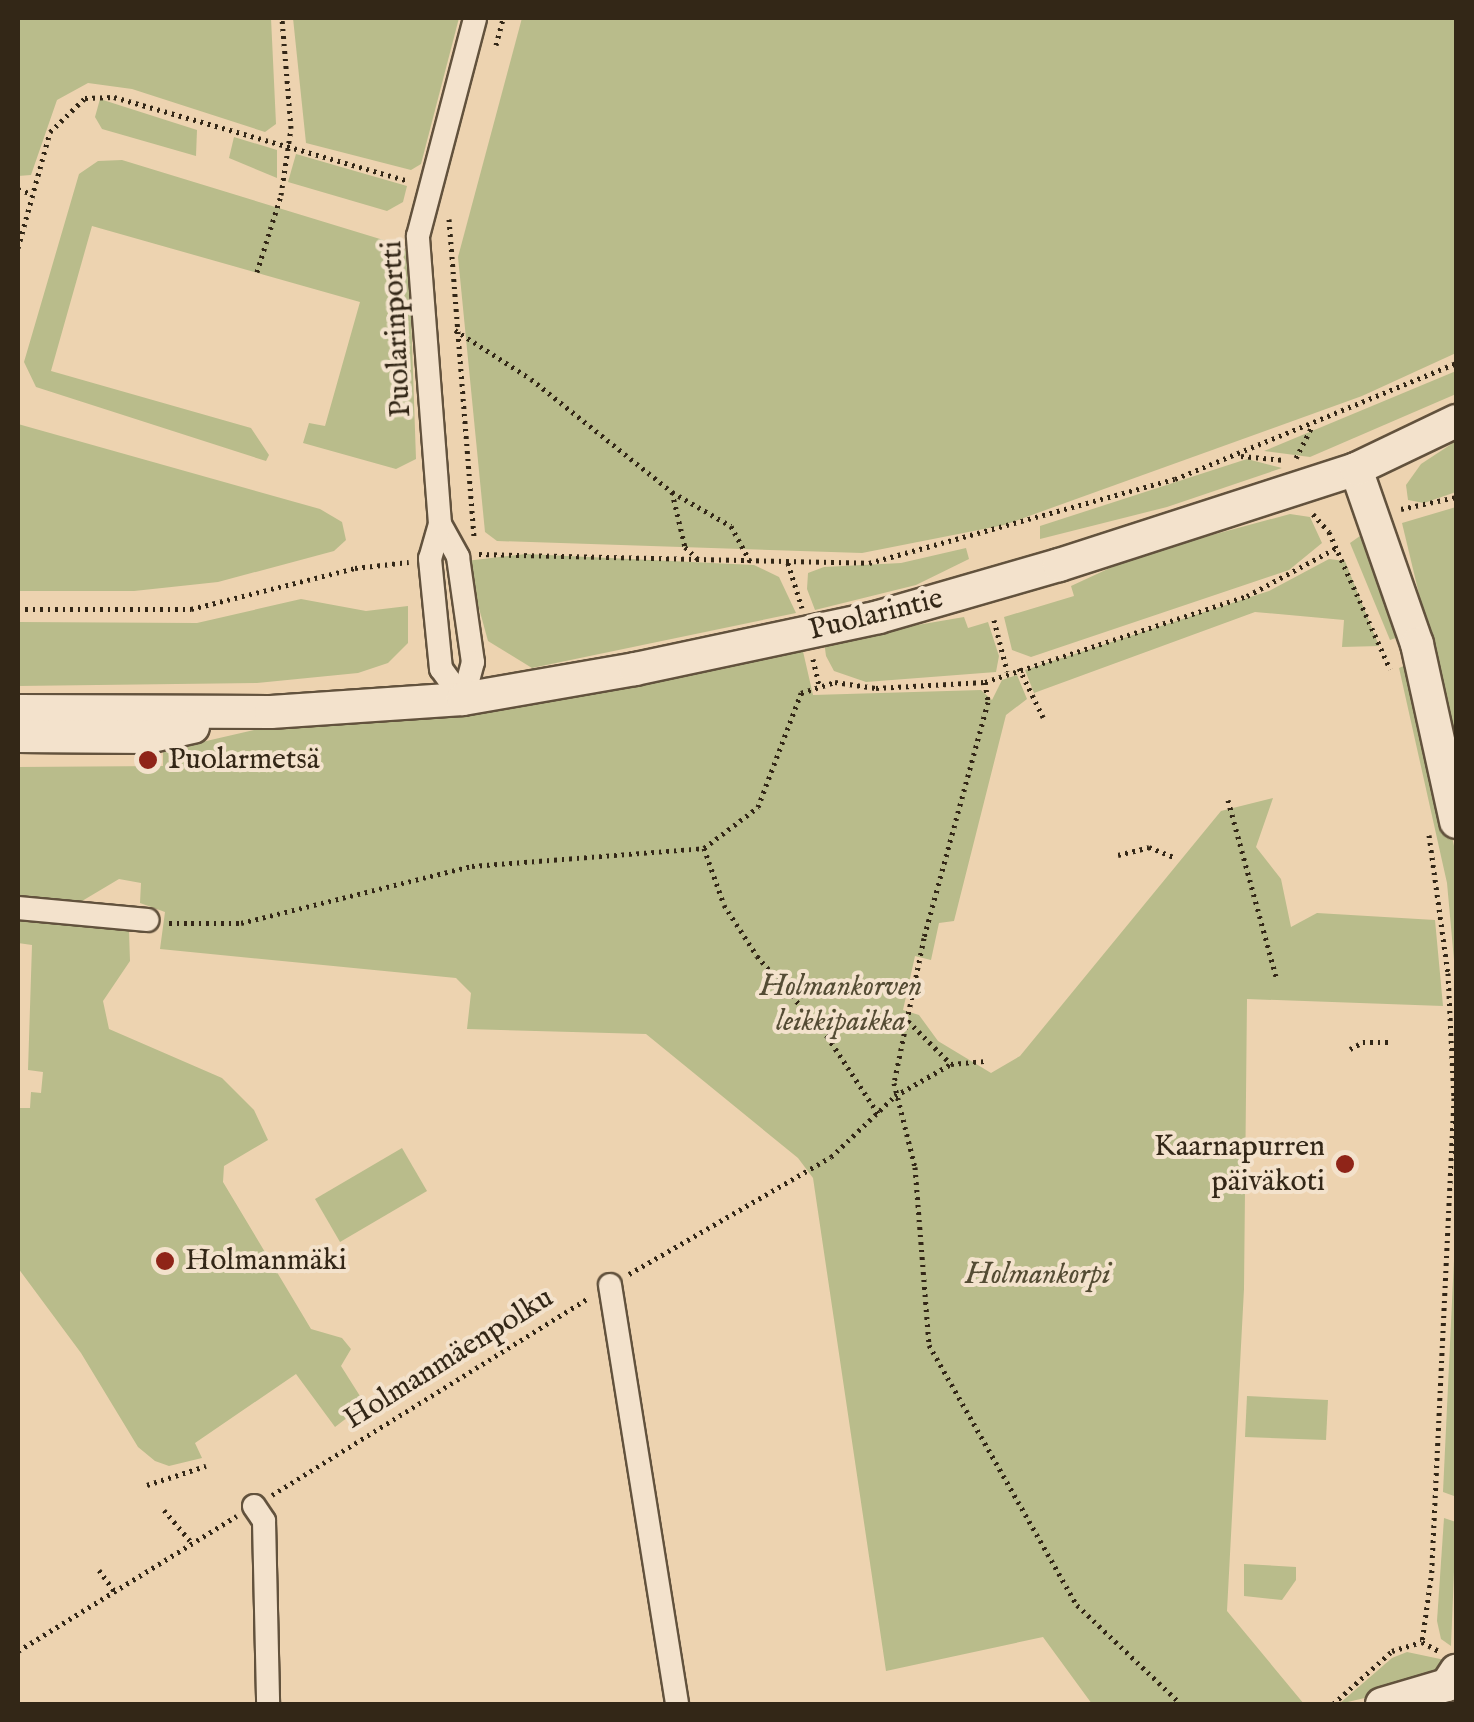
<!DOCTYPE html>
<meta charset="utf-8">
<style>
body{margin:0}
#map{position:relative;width:1474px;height:1722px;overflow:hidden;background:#edd3b0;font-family:"IM FELL English",serif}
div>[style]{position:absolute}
.green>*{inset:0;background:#b9bc8b}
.path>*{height:5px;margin-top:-2.5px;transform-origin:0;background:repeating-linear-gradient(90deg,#332717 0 2.5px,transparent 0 7.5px)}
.roads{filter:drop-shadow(2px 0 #62523d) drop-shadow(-2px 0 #62523d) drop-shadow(0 2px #62523d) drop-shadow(0 -2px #62523d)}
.street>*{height:22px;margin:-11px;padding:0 11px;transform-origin:11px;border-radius:11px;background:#f3e2cc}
.secondary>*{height:32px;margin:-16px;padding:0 16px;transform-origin:16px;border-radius:16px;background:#f3e2cc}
.dots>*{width:28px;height:28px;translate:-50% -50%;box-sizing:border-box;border:5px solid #f3e2cc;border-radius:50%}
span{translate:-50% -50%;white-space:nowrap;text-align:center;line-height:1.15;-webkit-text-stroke:8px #f3e2cc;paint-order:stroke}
.street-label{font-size:30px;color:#332717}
.poi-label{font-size:30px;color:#332717}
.left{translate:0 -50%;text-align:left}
.right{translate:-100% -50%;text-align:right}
.park-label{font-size:30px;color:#544c34;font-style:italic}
.frame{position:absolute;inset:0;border:20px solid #332717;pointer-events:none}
</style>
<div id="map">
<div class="green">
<i style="clip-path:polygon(18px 18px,271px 18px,276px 124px,265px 132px,132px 89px,88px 83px,57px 100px,31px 175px,18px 176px)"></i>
<i style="clip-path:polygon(293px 18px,459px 18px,421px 164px,411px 170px,306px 143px)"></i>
<i style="clip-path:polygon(522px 18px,1456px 18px,1456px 353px,1362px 396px,1004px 525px,862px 553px,497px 541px,485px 532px,458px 257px)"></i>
<i style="clip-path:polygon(100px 99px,197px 130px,196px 156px,102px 129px,95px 117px)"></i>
<i style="clip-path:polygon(234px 137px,277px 150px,277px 178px,229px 158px)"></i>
<i style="clip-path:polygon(296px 154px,407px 186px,403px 202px,387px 211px,288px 182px)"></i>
<i style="clip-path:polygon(122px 160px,403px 246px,409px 256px,416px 459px,396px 469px,303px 443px,309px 423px,325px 426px,360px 302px,92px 226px,51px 371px,251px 428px,269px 455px,266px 461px,36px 387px,24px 362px,79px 174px,98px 161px)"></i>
<i style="clip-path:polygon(1456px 371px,1456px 394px,1310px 457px,1264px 451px)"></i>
<i style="clip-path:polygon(18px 424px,320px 509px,342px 522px,346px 540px,334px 551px,218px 582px,134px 591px,18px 591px)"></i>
<i style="clip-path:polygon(1456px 441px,1456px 492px,1424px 503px,1408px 500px,1406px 485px,1421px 464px)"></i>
<i style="clip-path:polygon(1247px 459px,1282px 468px,1167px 507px,1040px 539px,1040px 526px)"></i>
<i style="clip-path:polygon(1456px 507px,1456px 749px,1402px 523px)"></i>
<i style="clip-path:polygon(1290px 514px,1310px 517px,1322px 543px,1289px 570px,1031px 657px,1012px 650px,1004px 617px,1074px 596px,1071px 586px,1138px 555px)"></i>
<i style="clip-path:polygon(1360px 536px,1379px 565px,1404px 635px,1390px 640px,1350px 543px)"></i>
<i style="clip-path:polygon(966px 548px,969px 559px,916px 585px,815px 610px,807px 589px,808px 573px,824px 567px,901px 563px)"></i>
<i style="clip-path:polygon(526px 554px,754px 565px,779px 577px,796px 613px,532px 668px,488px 641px,466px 561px)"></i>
<i style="clip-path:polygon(1329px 559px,1345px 561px,1379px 646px,1342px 647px,1344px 620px,1255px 612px,1034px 693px,1025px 670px,1269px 591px)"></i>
<i style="clip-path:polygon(301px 599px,366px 611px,408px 606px,408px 643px,388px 663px,358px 673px,257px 683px,18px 686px,18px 622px,197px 623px)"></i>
<i style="clip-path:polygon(964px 617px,968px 628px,988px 622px,999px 656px,996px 672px,866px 682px,834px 671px,826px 656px,824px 641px)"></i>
<i style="clip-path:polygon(802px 647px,813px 695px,981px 690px,992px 700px,1002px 680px,1017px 675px,1027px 699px,1006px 715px,954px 921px,939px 923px,931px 960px,915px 956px,903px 1010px,919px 1015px,938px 1041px,991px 1073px,1020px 1056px,1221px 811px,1273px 798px,1256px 847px,1281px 879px,1291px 927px,1317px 913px,1435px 920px,1443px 1006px,1247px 999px,1244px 1289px,1227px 1611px,1304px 1704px,1092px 1704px,1043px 1637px,886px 1671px,813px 1178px,798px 1158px,646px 1034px,467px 1029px,471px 993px,456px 978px,160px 949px,165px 912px,140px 903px,141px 883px,119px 879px,77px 904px,18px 900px,18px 767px,163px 766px,163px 751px,254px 730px,429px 719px)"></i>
<i style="clip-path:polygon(1413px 662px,1456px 855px,1456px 982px,1447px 883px,1399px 668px)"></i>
<i style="clip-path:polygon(18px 921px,129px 931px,130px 961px,103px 1001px,109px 1029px,222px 1078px,254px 1110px,268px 1140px,224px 1166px,223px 1182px,311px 1329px,342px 1338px,351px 1349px,341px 1366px,365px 1404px,335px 1427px,296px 1374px,195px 1443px,202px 1458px,169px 1466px,155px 1461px,138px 1447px,81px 1353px,18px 1268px,18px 1108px,30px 1108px,31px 1092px,41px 1093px,43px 1072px,28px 1070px,32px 945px,18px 943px)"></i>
<i style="clip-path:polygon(402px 1148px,427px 1191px,340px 1242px,315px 1199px)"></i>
<i style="clip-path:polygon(1456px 1217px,1456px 1495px,1454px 1496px,1443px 1492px)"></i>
<i style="clip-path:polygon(1247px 1396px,1328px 1400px,1326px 1440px,1245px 1437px)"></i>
<i style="clip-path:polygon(1444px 1518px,1456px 1522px,1451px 1646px,1441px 1639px,1437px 1621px)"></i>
<i style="clip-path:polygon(1244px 1564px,1296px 1567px,1296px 1580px,1282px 1600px,1244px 1596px)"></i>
<i style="clip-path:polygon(1407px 1652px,1445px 1660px,1425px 1684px,1339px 1704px,1392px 1658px)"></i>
</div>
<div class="path">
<i style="left:496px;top:45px;width:28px;rotate:-75deg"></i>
<i style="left:18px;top:189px;width:15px;rotate:20deg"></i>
<i style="left:449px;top:219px;width:318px;rotate:85.5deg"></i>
<i style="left:18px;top:248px;width:120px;rotate:-74.6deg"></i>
<i style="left:50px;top:132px;width:49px;rotate:-44.2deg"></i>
<i style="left:85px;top:98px;width:29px;rotate:-2deg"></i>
<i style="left:114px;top:97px;width:307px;rotate:15.9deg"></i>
<i style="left:257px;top:272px;width:81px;rotate:-72.7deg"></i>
<i style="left:281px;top:195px;width:68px;rotate:-81.5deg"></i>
<i style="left:291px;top:128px;width:110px;rotate:-94.7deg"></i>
<i style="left:455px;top:330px;width:90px;rotate:32.8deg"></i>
<i style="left:531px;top:379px;width:181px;rotate:38.7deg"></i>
<i style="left:672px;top:492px;width:68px;rotate:30deg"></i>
<i style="left:731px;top:526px;width:42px;rotate:61.6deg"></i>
<i style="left:1241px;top:456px;width:44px;rotate:5.2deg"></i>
<i style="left:1296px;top:458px;width:34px;rotate:-63deg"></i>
<i style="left:672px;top:492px;width:57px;rotate:76.7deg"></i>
<i style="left:685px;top:547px;width:18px;rotate:43deg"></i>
<i style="left:1401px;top:509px;width:56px;rotate:-12.3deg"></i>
<i style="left:1313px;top:514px;width:24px;rotate:48deg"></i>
<i style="left:1329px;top:532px;width:150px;rotate:66deg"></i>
<i style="left:479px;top:554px;width:390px;rotate:1.3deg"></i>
<i style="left:869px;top:563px;width:317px;rotate:-15.4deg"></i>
<i style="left:1175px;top:479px;width:304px;rotate:-22.4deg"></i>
<i style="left:788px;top:563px;width:47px;rotate:72.7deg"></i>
<i style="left:18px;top:609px;width:173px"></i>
<i style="left:191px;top:609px;width:169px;rotate:-14deg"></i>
<i style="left:355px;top:568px;width:54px;rotate:-6.3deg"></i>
<i style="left:994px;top:620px;width:53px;rotate:75.7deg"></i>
<i style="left:813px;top:659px;width:27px;rotate:77deg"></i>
<i style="left:1019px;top:668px;width:55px;rotate:63.9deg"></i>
<i style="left:985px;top:682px;width:20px;rotate:81deg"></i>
<i style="left:988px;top:702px;width:245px;rotate:105.2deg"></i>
<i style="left:924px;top:938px;width:148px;rotate:101.7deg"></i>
<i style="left:894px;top:1083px;width:87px;rotate:76deg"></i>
<i style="left:915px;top:1167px;width:179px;rotate:85.5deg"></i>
<i style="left:929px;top:1345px;width:299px;rotate:60.4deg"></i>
<i style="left:1077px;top:1605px;width:144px;rotate:43.6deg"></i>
<i style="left:1228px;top:800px;width:187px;rotate:74.8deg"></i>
<i style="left:1429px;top:835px;width:139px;rotate:82.2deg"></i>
<i style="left:1448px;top:973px;width:125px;rotate:87.3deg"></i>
<i style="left:1454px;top:1098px;width:473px;rotate:92.7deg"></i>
<i style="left:1432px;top:1570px;width:73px;rotate:97.9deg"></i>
<i style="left:1422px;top:1642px;width:19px;rotate:28deg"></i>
<i style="left:704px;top:848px;width:60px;rotate:70.7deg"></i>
<i style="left:724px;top:905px;width:61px;rotate:57.1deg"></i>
<i style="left:757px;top:956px;width:106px;rotate:48.8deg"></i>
<i style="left:827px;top:1036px;width:95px;rotate:56.6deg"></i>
<i style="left:1118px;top:855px;width:32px;rotate:-14deg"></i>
<i style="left:1149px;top:847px;width:27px;rotate:22deg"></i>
<i style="left:169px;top:923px;width:72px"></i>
<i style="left:241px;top:923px;width:238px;rotate:-13.9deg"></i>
<i style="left:472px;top:866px;width:233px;rotate:-4.4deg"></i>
<i style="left:704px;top:848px;width:68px;rotate:-37.2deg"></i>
<i style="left:758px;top:807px;width:122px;rotate:-69.3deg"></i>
<i style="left:801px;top:693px;width:36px;rotate:-18deg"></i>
<i style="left:835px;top:682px;width:41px;rotate:8.3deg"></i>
<i style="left:876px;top:688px;width:109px;rotate:-3.2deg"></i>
<i style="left:985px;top:682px;width:276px;rotate:-18.2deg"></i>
<i style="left:1247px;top:596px;width:101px;rotate:-28.3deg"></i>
<i style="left:908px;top:1021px;width:61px;rotate:45deg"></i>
<i style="left:1350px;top:1049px;width:15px;rotate:-28deg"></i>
<i style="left:1363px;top:1042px;width:29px"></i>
<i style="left:629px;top:1274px;width:233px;rotate:-30.1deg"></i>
<i style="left:831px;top:1157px;width:88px;rotate:-43.6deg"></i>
<i style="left:895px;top:1096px;width:64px;rotate:-29.7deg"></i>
<i style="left:951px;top:1064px;width:33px;rotate:-5deg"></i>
<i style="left:147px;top:1485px;width:62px;rotate:-17.9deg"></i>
<i style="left:272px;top:1495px;width:373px;rotate:-31.9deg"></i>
<i style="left:164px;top:1510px;width:43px;rotate:49.7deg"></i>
<i style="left:99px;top:1570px;width:26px;rotate:54deg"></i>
<i style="left:18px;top:1651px;width:257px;rotate:-31.7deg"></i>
<i style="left:1333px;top:1704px;width:79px;rotate:-41.9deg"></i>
<i style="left:1392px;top:1651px;width:31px;rotate:-17deg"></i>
</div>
<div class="roads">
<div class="street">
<i style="left:440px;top:524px;width:38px;rotate:61deg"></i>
<i style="left:458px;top:557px;width:106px;rotate:81.9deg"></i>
<i style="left:473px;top:662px;width:38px;rotate:105deg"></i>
<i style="left:463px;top:699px;width:37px;rotate:-126deg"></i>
<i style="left:441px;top:669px;width:111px;rotate:-95.7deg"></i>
<i style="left:430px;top:559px;width:36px;rotate:-74deg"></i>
<i style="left:440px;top:524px;width:289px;rotate:-94.4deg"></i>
<i style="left:418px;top:236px;width:225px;rotate:-75.3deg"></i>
<i style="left:18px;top:908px;width:130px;rotate:5.3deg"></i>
<i style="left:610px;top:1285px;width:424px;rotate:80.9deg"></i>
<i style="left:254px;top:1506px;width:18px;rotate:56deg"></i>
<i style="left:264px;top:1521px;width:183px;rotate:88.7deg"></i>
</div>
<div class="secondary">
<i style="left:1356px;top:469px;width:185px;rotate:70.8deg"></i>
<i style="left:1417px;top:644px;width:182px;rotate:77.6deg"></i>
<i style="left:18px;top:711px;width:253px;rotate:0.2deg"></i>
<i style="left:271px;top:712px;width:192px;rotate:-3.9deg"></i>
<i style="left:463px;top:699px;width:175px;rotate:-9.9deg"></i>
<i style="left:635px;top:669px;width:249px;rotate:-12deg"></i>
<i style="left:879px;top:617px;width:187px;rotate:-16.1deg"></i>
<i style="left:1059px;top:565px;width:312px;rotate:-17.9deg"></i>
<i style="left:1356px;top:469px;width:111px;rotate:-25.6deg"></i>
<i style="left:18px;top:736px;width:129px;rotate:0.4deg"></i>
<i style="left:147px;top:737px;width:47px;rotate:-12.3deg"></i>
<i style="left:1382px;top:1704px;width:68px;rotate:-16.3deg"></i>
<i style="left:1447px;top:1685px;width:17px;rotate:-57deg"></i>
</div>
</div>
<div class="dots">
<i style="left:148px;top:760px;background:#8f2418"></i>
<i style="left:1345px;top:1164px;background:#8f2418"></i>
<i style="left:165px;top:1261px;background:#8f2418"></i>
</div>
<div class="street-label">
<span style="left:397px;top:329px;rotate:-93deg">Puolarinportti</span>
<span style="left:876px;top:615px;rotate:-14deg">Puolarintie</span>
<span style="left:449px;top:1359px;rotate:-32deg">Holmanmäenpolku</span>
</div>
<div class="poi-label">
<span class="left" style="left:168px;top:760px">Puolarmetsä</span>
<span class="right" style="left:1325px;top:1164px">Kaarnapurren<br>päiväkoti</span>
<span class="left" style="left:185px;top:1261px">Holmanmäki</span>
</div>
<div class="park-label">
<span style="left:841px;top:1004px">Holmankorven<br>leikkipaikka</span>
<span style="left:1038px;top:1275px">Holmankorpi</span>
</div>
<div class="frame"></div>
</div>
